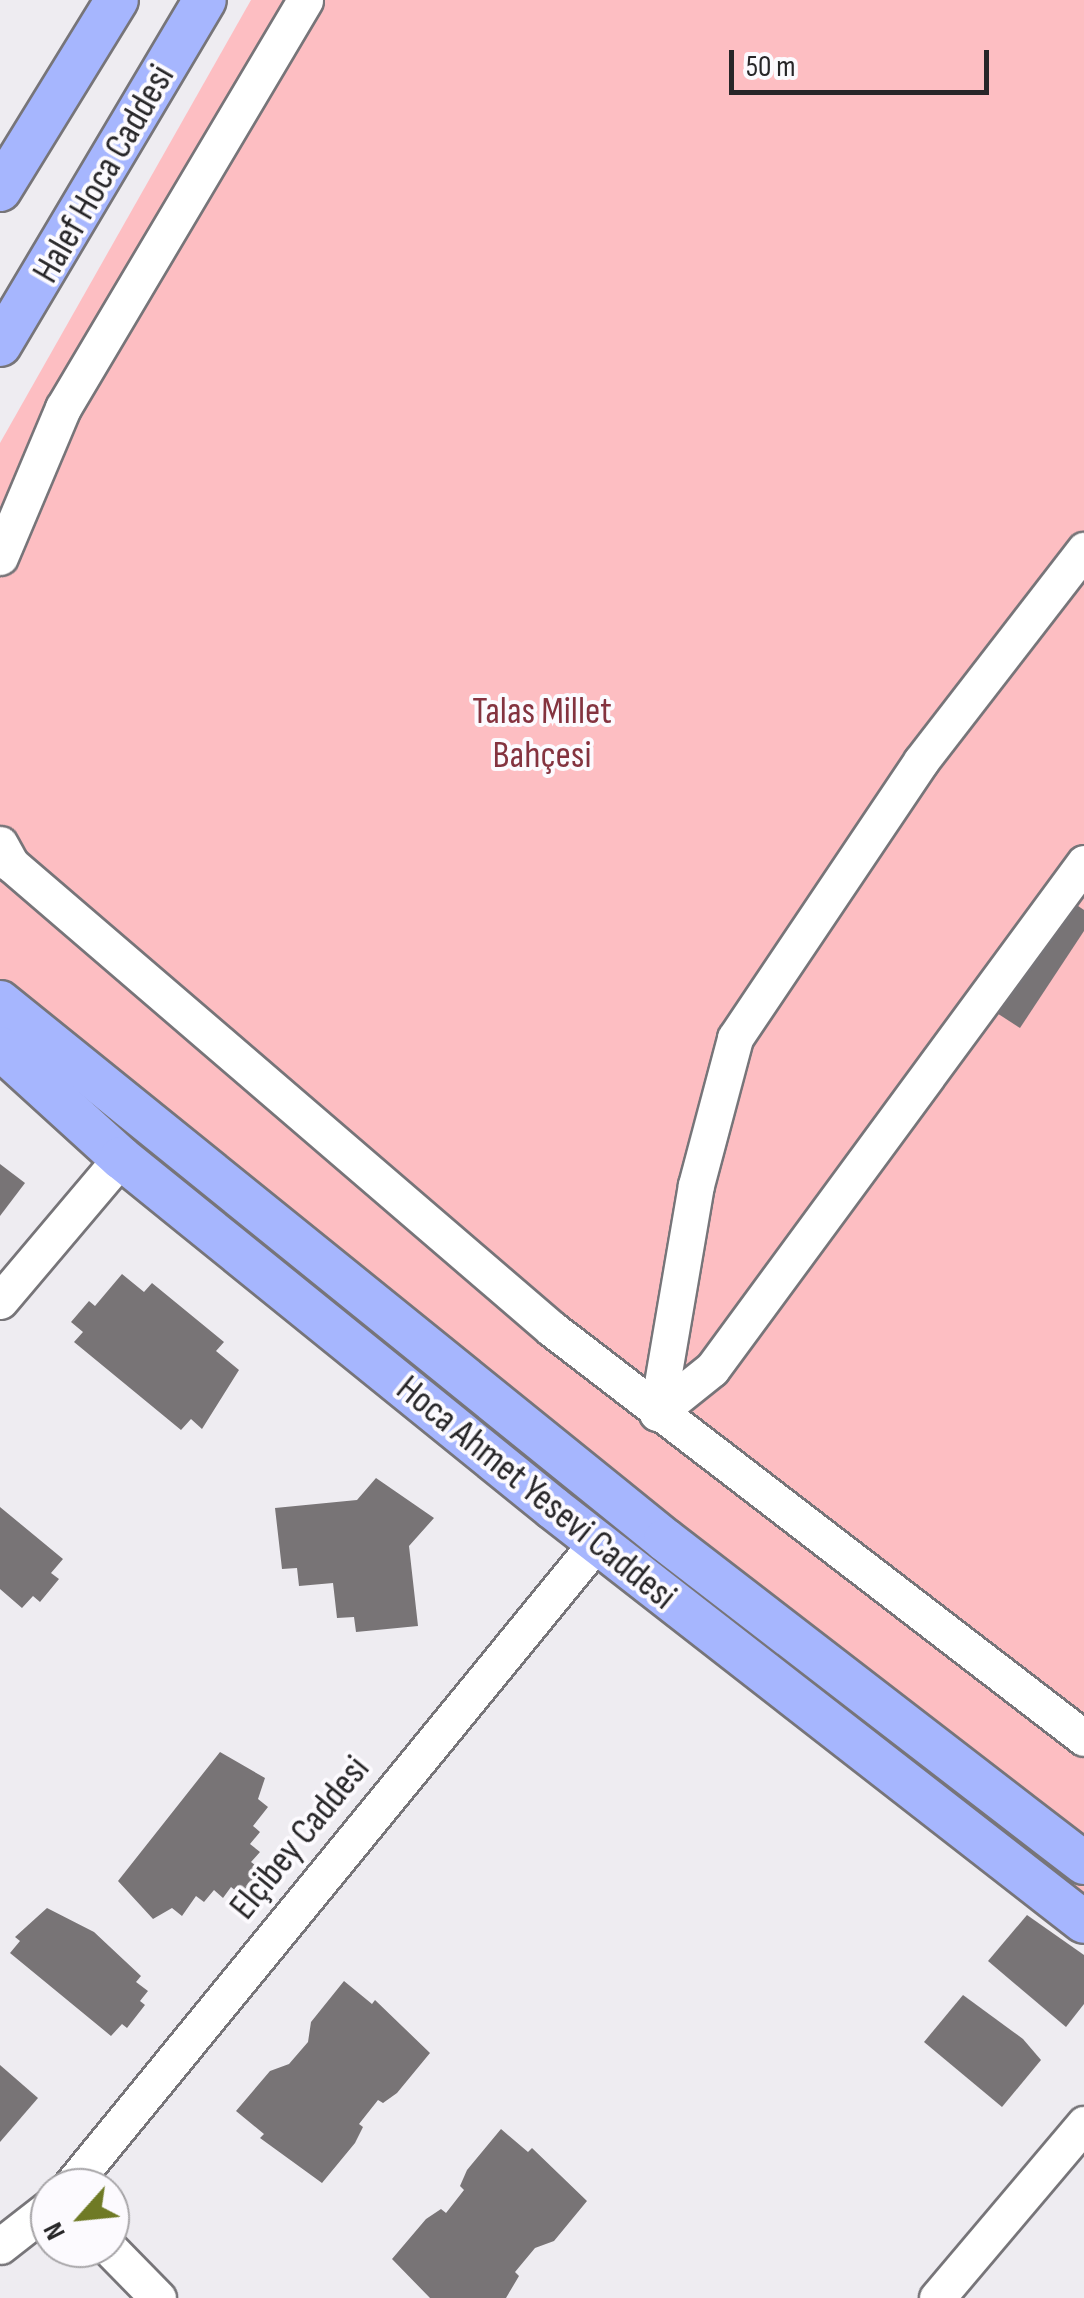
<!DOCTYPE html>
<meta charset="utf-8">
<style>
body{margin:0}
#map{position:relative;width:1084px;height:2298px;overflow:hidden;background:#eeecf1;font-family:"Sofia Sans Condensed",sans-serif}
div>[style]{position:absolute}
.green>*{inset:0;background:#fdbec2}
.building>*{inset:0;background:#787476}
.roads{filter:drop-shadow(2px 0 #777579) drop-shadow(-2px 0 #777579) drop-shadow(0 2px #777579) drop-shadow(0 -2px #777579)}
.minor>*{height:35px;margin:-17.5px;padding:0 17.5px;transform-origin:17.5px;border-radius:17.5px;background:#fff}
.major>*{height:42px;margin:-21px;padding:0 21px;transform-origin:21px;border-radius:21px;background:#a6b6fe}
span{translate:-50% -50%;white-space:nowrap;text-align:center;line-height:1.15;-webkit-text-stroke:8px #fcfafe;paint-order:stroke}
.street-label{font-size:38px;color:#272628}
.park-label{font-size:38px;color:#84333f}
.north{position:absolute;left:30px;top:2168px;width:100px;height:100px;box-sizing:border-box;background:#fcfafe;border:2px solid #a7a5a8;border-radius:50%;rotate:243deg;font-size:28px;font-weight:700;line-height:40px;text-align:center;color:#272628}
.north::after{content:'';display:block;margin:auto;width:35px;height:45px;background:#6f7a25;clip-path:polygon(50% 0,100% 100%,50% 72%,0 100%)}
.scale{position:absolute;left:729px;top:50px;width:260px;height:45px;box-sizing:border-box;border:5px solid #272628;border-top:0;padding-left:12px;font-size:30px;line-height:35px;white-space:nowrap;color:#272628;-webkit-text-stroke:8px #fcfafe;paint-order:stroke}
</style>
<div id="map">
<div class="green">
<i style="clip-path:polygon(251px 0,1084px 0,1084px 1895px,427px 1378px,0 1026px,0 443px)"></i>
</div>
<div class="building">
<i style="clip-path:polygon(1059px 893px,1084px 910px,1084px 931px,1020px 1028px,986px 1006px)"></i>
<i style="clip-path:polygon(0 1164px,25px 1183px,0 1216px)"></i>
<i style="clip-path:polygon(122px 1274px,144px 1292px,152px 1283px,224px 1342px,216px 1351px,239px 1370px,202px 1429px,191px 1419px,181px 1430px,74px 1342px,83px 1332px,71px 1322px,89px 1301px,95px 1306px)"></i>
<i style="clip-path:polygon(376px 1478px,434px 1518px,409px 1546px,418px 1626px,356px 1632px,354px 1617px,337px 1618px,333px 1583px,299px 1586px,297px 1568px,282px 1569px,275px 1508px,357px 1500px)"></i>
<i style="clip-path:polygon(0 1507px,63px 1559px,51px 1573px,59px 1579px,40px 1602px,33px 1596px,22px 1608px,0 1589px)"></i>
<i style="clip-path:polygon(220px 1752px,265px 1778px,258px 1799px,268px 1807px,253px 1826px,260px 1832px,250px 1844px,260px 1852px,251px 1862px,262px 1870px,241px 1895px,231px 1887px,223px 1898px,214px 1890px,204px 1902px,196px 1896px,182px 1916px,172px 1908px,153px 1919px,118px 1881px)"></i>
<i style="clip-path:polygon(47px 1908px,94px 1932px,141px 1976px,136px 1982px,148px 1991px,140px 2001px,145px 2005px,127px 2028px,122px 2024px,111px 2036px,10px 1953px,20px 1941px,15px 1937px)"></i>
<i style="clip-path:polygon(1027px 1915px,1084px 1955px,1084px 2004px,1066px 2027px,988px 1961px)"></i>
<i style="clip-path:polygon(344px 1981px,372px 2004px,375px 2000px,430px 2053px,397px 2093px,383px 2103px,378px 2100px,359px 2124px,363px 2127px,355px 2143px,322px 2183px,260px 2138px,264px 2134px,236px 2111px,270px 2071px,289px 2064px,308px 2042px,311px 2022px)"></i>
<i style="clip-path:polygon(963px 1995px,1023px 2039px,1041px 2060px,1002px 2107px,924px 2042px)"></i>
<i style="clip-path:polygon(0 2065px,38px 2098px,0 2142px)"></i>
<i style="clip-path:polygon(501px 2129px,528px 2152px,532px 2148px,587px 2201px,554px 2241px,535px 2248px,515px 2272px,519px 2276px,506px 2298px,430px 2298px,392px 2259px,426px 2219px,441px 2209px,446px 2213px,464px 2190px,460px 2186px,467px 2170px)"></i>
</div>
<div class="roads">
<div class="minor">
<i style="left:0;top:557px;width:162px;rotate:-67.1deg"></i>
<i style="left:63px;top:408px;width:474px;rotate:-59.3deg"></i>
<i style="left:0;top:844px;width:23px;rotate:61deg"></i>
<i style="left:11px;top:864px;width:713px;rotate:40.68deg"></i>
<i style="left:552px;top:1329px;width:671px;rotate:37.55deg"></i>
<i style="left:0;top:1301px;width:187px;rotate:-49.8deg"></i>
<i style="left:657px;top:1413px;width:231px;rotate:-80.3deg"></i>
<i style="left:696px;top:1185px;width:152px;rotate:-75.1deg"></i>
<i style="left:735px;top:1038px;width:334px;rotate:-56.1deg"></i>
<i style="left:921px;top:761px;width:267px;rotate:-52.3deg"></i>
<i style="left:657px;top:1413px;width:70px;rotate:-38.7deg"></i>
<i style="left:712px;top:1369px;width:628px;rotate:-53.68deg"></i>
<i style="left:69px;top:2188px;width:834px;rotate:-50.74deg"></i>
<i style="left:0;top:2246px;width:63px;rotate:-38deg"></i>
<i style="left:109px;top:2248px;width:70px;rotate:45.6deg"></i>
<i style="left:937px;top:2298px;width:228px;rotate:-49.8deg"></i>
</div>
<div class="major">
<i style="left:0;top:190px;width:223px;rotate:-58.4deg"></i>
<i style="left:0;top:345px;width:401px;rotate:-59.3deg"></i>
<i style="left:0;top:1002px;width:855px;rotate:38.97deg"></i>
<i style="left:665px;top:1540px;width:529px;rotate:37.63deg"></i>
<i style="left:0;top:1048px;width:164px;rotate:42.3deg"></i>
<i style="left:121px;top:1158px;width:556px;rotate:39.01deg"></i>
<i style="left:553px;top:1508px;width:673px;rotate:37.94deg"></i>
</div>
</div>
<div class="street-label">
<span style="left:104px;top:174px;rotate:-60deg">Halef Hoca Caddesi</span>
<span style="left:536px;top:1493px;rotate:39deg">Hoca Ahmet Yesevi Caddesi</span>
<span style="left:300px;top:1838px;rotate:-51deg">Elçibey Caddesi</span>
</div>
<div class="park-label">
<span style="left:542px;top:734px">Talas Millet<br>Bahçesi</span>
</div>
<div class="north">N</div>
<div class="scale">50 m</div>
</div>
